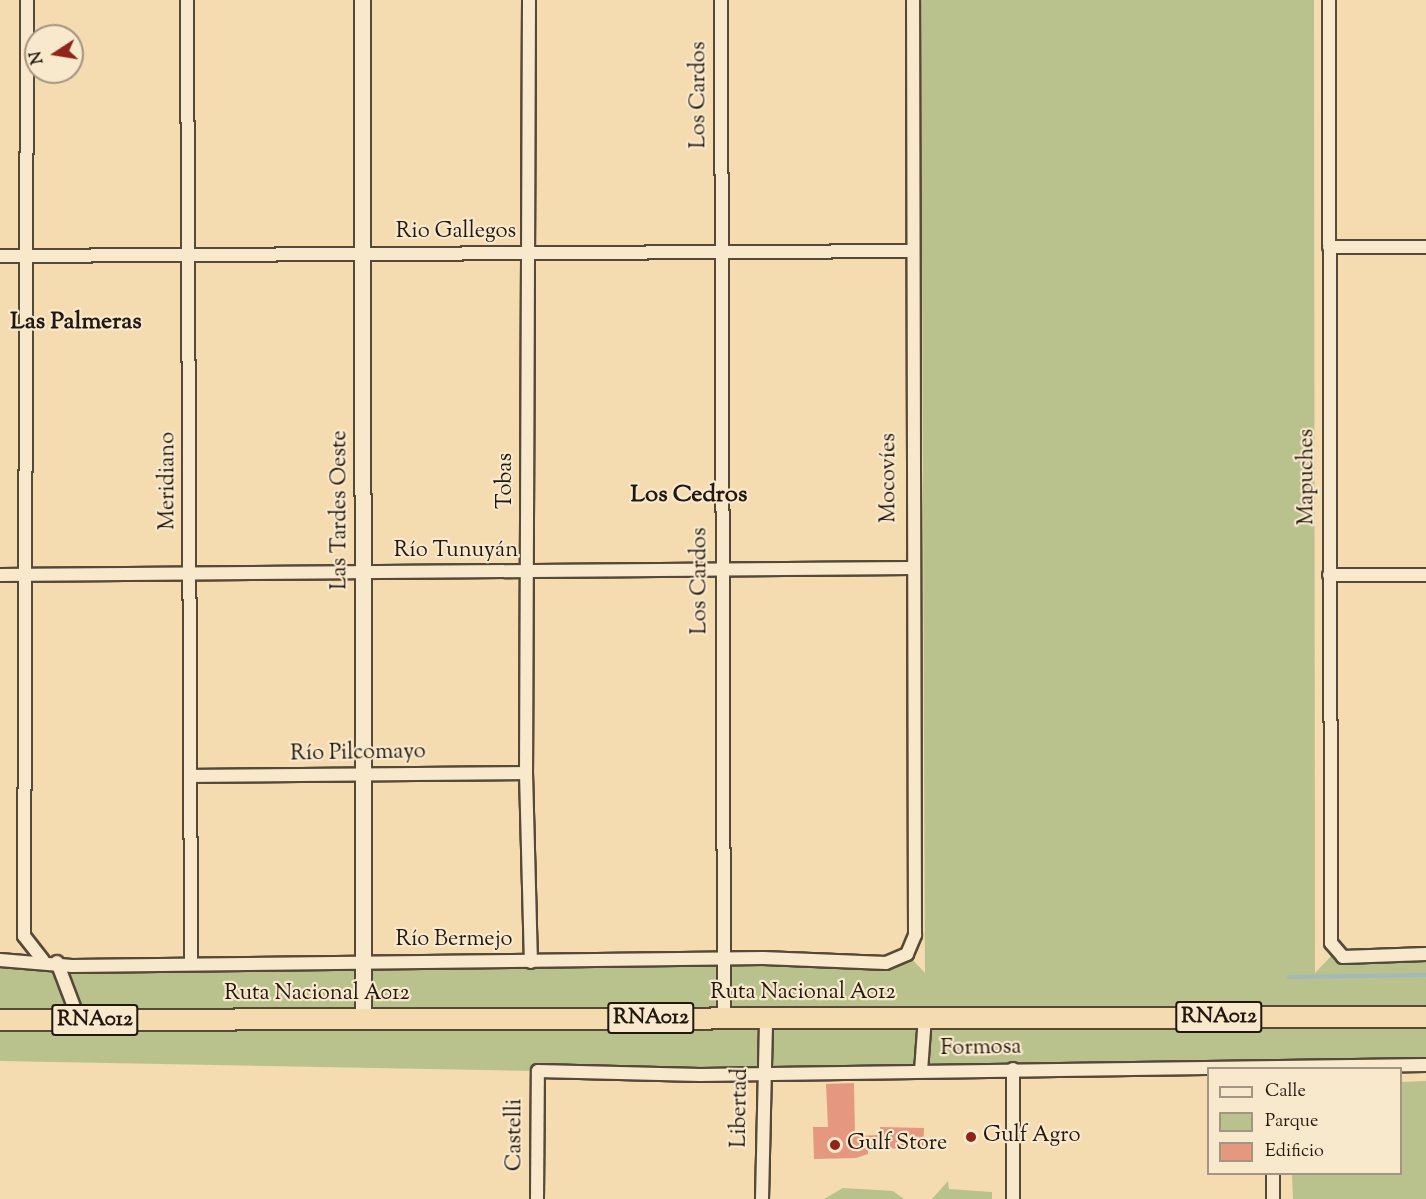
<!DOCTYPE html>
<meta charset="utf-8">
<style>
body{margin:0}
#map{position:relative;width:1426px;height:1199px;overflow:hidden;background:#f4dbb0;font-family:"Sorts Mill Goudy",serif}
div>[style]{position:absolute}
.green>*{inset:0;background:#b9c18d}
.stream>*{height:4px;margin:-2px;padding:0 2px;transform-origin:2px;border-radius:2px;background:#a3b8b8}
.building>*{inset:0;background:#e5987f}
.roads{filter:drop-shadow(2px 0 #564938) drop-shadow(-2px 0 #564938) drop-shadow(0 2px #564938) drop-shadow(0 -2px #564938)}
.minor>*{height:12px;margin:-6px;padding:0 6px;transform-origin:6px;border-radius:6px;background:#f8e8cc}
.tertiary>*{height:15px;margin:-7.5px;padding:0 7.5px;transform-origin:7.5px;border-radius:7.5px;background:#f8e8cc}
.trunk>*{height:20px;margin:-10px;padding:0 10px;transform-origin:10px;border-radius:10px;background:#f4dbb0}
.dots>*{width:16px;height:16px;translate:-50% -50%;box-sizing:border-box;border:3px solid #f8e8cc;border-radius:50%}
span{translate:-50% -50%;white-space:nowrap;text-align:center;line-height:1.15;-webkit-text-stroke:4.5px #f8e8cc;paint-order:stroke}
.shield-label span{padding:2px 4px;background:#f8e8cc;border:2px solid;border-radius:4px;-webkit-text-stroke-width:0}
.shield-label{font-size:21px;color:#221810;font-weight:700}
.street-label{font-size:22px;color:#221810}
.poi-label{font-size:22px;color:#221810}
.left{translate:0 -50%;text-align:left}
.neighbourhood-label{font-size:24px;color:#221810;font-weight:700}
.legend{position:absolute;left:1207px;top:1067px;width:195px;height:108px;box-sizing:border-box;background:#f8e8cc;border:2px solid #a29581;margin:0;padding:8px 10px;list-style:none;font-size:18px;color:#221810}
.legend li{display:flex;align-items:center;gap:12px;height:30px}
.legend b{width:30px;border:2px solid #a29581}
.north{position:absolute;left:24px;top:24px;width:60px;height:60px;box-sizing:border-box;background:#f8e8cc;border:2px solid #a29581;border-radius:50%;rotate:258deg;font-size:16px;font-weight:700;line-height:24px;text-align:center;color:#221810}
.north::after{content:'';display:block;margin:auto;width:21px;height:27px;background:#8f2418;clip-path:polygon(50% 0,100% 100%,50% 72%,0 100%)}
</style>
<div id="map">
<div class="green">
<i style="clip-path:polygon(921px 0,1314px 0,1315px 973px,1335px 952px,1426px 954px,1426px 1065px,538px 1071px,0 1061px,0 960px,886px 963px,907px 954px,925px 973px)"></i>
<i style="clip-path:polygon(1426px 1081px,1426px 1199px,1293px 1199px,1292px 1174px,1400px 1174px,1401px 1082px)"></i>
<i style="clip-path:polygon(948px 1181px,949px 1189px,992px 1192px,992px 1199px,932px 1199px)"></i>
<i style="clip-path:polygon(843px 1188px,893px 1191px,904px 1199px,824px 1199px)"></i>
</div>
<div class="stream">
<i style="left:1289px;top:977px;width:137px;rotate:-0.8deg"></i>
</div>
<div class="building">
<i style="clip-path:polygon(854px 1083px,855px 1136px,880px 1135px,880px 1127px,924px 1128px,923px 1149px,868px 1148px,868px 1154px,856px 1158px,814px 1159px,813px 1127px,828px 1127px,826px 1084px)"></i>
</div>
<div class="roads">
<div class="minor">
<i style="left:27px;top:0;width:936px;rotate:90.18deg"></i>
<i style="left:24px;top:936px;width:31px;rotate:52deg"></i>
<i style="left:187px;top:0;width:962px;rotate:89.76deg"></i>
<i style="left:529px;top:0;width:773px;rotate:90.22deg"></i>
<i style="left:526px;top:773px;width:189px;rotate:88.5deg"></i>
<i style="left:721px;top:0;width:1018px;rotate:89.83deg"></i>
<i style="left:1329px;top:0;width:943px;rotate:89.88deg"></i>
<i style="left:1331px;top:943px;width:18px;rotate:49deg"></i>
<i style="left:1343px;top:957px;width:83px;rotate:-2.1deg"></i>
<i style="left:1329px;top:247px;width:97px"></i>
<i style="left:0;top:256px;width:912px;rotate:-0.31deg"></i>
<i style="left:0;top:575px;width:911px;rotate:-0.44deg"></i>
<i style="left:1329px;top:575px;width:97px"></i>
<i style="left:191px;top:776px;width:335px;rotate:-0.5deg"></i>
<i style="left:0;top:960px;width:72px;rotate:4.8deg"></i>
<i style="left:72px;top:966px;width:691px;rotate:-0.66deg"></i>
<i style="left:763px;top:958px;width:123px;rotate:2.3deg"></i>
<i style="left:886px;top:963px;width:23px;rotate:-23deg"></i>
<i style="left:907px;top:954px;width:21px;rotate:-67deg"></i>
<i style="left:915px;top:935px;width:935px;rotate:-90.12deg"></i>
<i style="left:57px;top:962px;width:62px;rotate:69.2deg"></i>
<i style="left:921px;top:1071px;width:54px;rotate:-85.8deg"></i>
<i style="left:1273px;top:1174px;width:25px;rotate:90deg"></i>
<i style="left:537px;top:1199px;width:128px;rotate:-89.6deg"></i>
<i style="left:538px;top:1071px;width:162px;rotate:1.4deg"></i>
<i style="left:700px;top:1075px;width:726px;rotate:-0.79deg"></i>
<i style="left:762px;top:1199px;width:181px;rotate:-88.7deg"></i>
<i style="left:1013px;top:1199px;width:130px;rotate:-90deg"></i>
</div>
<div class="tertiary">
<i style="left:362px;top:0;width:1019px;rotate:89.94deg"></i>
</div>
<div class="trunk">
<i style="left:0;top:1020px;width:1426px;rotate:-0.12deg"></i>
</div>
</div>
<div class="dots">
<i style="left:971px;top:1137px;background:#8f2418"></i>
<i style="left:835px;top:1145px;background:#8f2418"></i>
</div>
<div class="shield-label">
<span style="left:1219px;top:1017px">RNA012</span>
<span style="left:651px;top:1018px">RNA012</span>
<span style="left:95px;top:1020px">RNA012</span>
</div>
<div class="street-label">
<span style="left:700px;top:95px;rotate:-90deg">Los Cardos</span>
<span style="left:456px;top:233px">Rio Gallegos</span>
<span style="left:1308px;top:477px;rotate:-90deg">Mapuches</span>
<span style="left:890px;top:478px;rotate:-90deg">Mocovíes</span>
<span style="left:169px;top:481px;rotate:-90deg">Meridiano</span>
<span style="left:507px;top:481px;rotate:-90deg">Tobas</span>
<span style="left:341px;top:510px;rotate:-90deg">Las Tardes Oeste</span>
<span style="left:456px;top:552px">Río Tunuyán</span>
<span style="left:701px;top:581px;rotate:-90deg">Los Cardos</span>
<span style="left:358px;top:754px;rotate:-1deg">Río Pilcomayo</span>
<span style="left:454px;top:941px">Río Bermejo</span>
<span style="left:803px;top:994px">Ruta Nacional A012</span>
<span style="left:317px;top:995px">Ruta Nacional A012</span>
<span style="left:981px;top:1049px;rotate:-1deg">Formosa</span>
<span style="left:741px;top:1108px;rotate:-89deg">Libertad</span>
<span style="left:516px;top:1135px;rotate:-90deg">Castelli</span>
</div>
<div class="poi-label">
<span class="left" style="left:983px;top:1137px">Gulf Agro</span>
<span class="left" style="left:847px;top:1145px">Gulf Store</span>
</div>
<div class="neighbourhood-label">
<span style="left:76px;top:323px">Las Palmeras</span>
<span style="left:689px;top:496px">Los Cedros</span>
</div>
<ul class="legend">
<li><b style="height:8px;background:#f8e8cc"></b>Calle</li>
<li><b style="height:16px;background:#b9c18d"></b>Parque</li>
<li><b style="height:16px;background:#e5987f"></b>Edificio</li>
</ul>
<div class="north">N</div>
</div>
